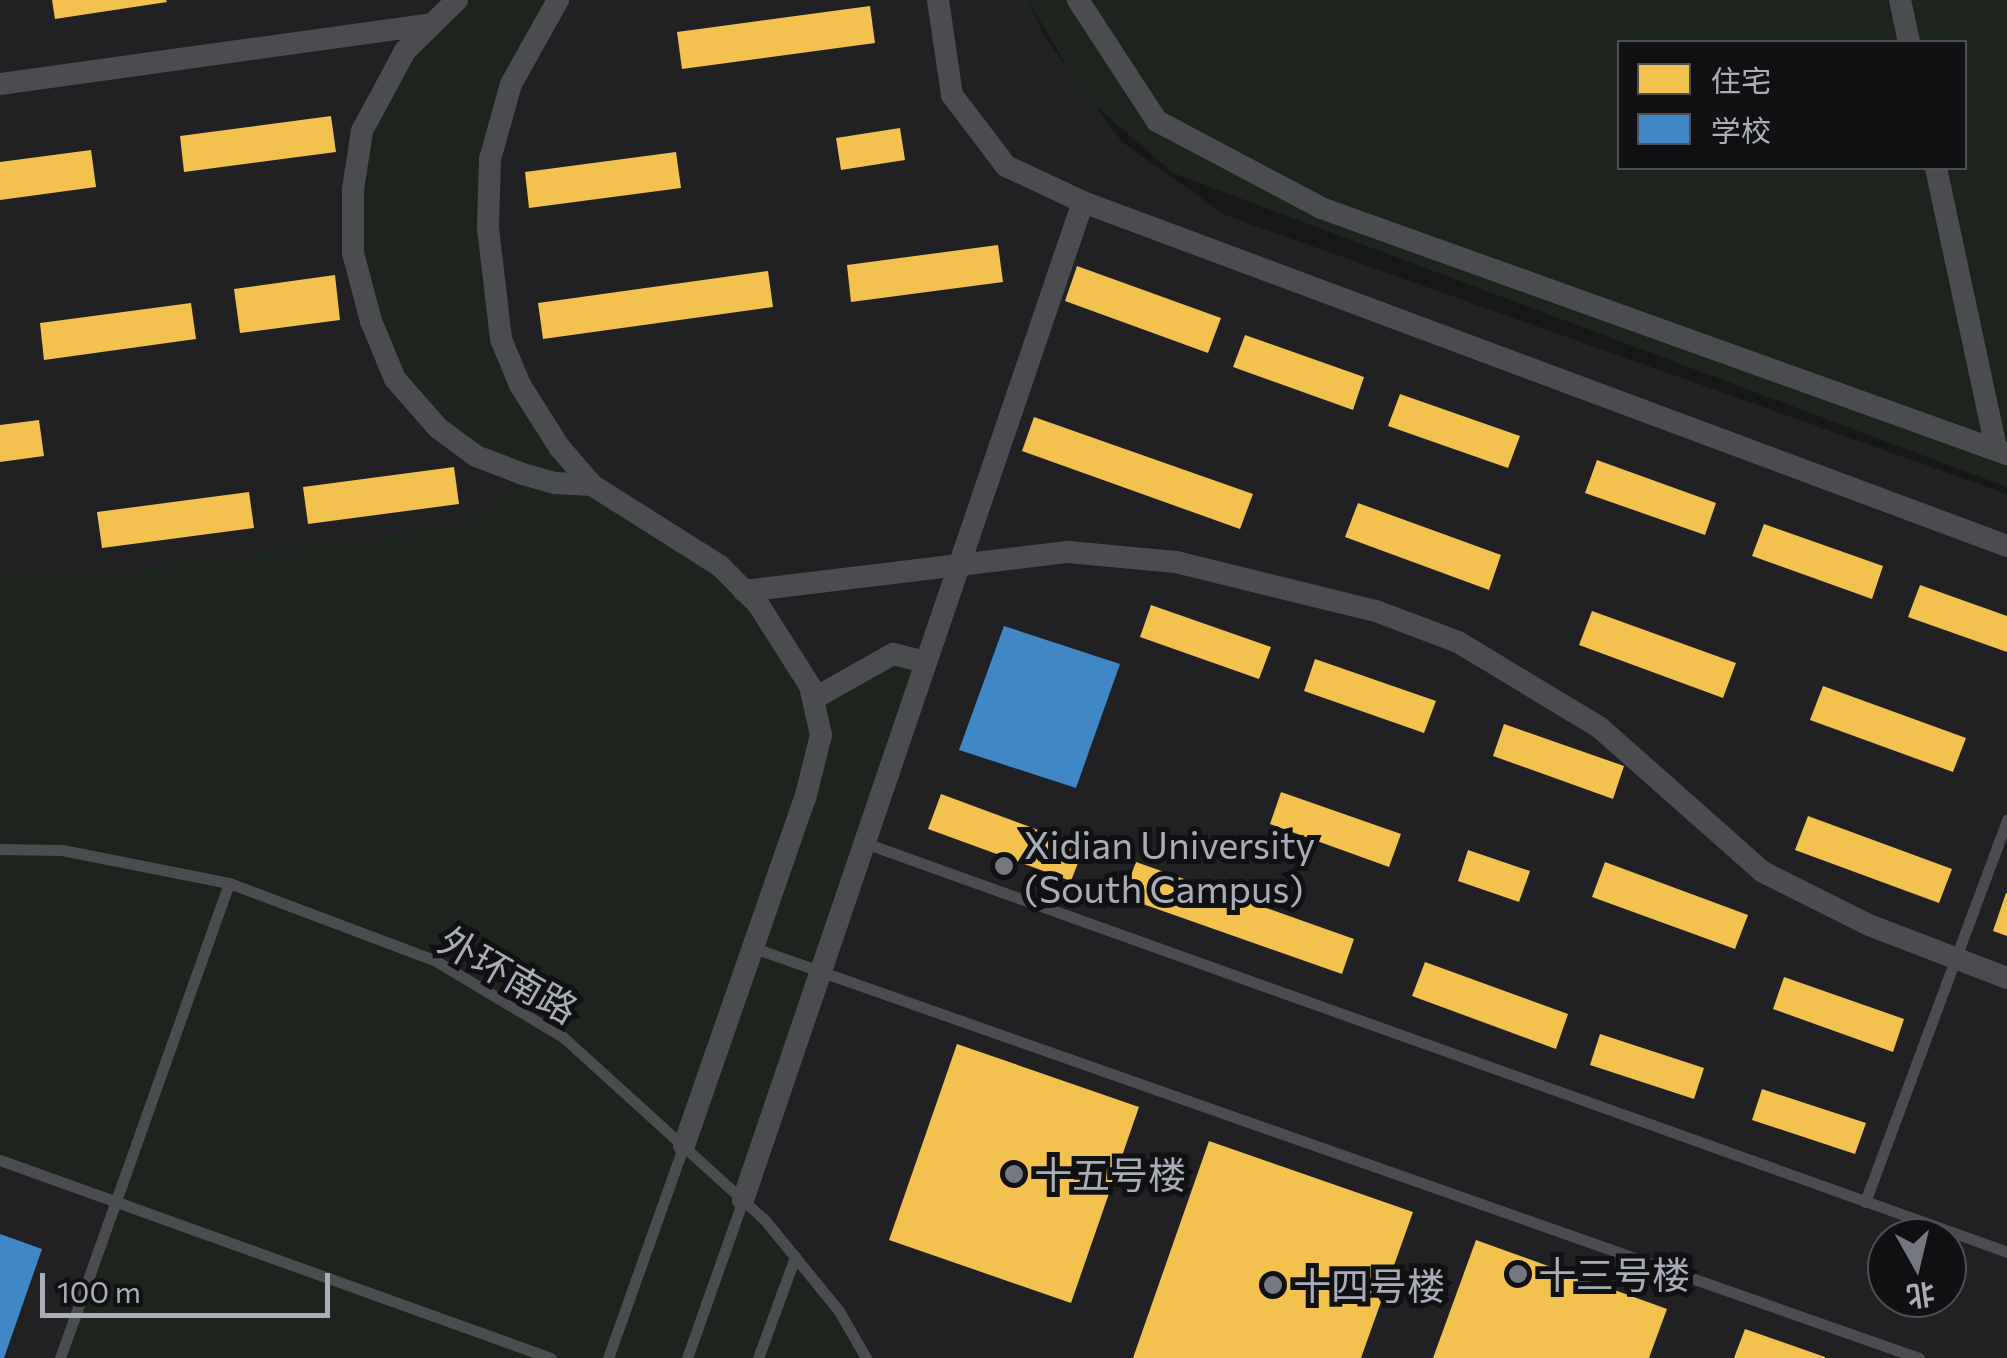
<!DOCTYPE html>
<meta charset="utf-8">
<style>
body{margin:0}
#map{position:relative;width:2007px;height:1358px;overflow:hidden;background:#171717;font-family:Commissioner,"Noto Sans SC",sans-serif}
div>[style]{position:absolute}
.built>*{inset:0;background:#212123}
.green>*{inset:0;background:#1d241e}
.homes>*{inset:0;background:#f2c14e}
.schools>*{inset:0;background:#3f88c5}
.lane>*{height:11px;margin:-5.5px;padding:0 5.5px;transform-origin:5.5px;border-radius:5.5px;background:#4b4c50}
.street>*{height:22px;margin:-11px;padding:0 11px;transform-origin:11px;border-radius:11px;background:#4b4c50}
.dots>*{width:28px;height:28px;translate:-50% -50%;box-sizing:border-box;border:5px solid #111113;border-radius:50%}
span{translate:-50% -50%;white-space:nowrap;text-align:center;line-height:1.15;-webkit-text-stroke:10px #111113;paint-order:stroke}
.poi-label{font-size:38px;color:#a8adb8}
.left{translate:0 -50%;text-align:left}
.street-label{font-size:38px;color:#a8adb8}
.legend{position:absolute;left:1617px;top:40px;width:350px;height:130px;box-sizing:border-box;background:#111113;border:2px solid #4d4f55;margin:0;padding:12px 18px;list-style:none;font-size:30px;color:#a8adb8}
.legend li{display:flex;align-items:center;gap:20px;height:50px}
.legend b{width:50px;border:2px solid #4d4f55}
.north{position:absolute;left:1867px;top:1218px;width:100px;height:100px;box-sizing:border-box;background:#111113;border:2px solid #4d4f55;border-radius:50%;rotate:172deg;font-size:28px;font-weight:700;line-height:40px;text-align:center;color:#a8adb8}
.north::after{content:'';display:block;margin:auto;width:35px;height:45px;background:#757880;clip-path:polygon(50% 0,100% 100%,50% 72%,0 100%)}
.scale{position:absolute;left:40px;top:1273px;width:290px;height:45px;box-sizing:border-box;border:5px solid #a8adb8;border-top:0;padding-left:12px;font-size:30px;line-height:35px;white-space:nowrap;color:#a8adb8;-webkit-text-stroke:8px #111113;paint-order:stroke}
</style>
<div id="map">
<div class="built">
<i style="clip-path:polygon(evenodd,0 0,1028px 0,1044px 36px,1122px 142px,1225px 215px,2007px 494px,2007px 1358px,0 1358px,0 0,1887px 1238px,1947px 1238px,1947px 1298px,1887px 1298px,1887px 1238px)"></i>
</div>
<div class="green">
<i style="clip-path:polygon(459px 0,557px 0,511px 84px,488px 228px,520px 385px,592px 485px,720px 566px,813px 699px,874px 662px,925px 662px,744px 1199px,795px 1257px,861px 1358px,60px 1358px,116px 1203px,0 1160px,0 579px,97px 575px,466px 525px,522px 475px,492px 462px,395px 379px,375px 319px,353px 189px,387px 80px)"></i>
<i style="clip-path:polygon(evenodd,1028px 0,2007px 0,2007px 487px,1173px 173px,1085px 97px,1028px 0,1620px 42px,1964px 42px,1964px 168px,1620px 168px,1620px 42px)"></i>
</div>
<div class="homes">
<i style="clip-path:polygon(52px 0,166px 0,167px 2px,55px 19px)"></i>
<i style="clip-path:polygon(870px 6px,875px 43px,682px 69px,677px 32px)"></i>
<i style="clip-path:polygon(331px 116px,336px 152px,184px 172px,180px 136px)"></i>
<i style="clip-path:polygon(900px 128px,905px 160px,841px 170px,836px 138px)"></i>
<i style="clip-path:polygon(91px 150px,96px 187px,0 200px,0 162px)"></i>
<i style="clip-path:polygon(676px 152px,681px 188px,529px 208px,525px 172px)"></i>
<i style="clip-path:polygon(998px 245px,1003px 282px,851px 302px,847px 265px)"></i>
<i style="clip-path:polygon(1077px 266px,1221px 318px,1208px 353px,1065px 301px)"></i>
<i style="clip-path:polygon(768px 271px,773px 307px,543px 339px,538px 303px)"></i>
<i style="clip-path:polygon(335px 275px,340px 320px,240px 333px,234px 289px)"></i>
<i style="clip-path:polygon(191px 303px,196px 339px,44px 360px,40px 323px)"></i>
<i style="clip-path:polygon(1245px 335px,1364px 377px,1353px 410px,1233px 367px)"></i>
<i style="clip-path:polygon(1400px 394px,1520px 436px,1508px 468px,1388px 426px)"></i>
<i style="clip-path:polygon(1034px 417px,1253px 494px,1240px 529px,1022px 451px)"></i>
<i style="clip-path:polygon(39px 420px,44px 456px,0 462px,0 425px)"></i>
<i style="clip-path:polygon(1597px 460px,1716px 503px,1705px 535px,1585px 493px)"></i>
<i style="clip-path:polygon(454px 467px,459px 504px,308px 524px,303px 487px)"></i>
<i style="clip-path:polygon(249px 492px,254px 528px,102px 548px,97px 512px)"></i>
<i style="clip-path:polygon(1358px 503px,1501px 555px,1489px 590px,1345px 537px)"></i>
<i style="clip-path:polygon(1764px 524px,1883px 566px,1872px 599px,1752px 556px)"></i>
<i style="clip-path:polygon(1920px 585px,2007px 616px,2007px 652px,1908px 617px)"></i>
<i style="clip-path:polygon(1151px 605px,1271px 647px,1259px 679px,1140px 637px)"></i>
<i style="clip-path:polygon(1592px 611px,1736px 663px,1723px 698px,1579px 645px)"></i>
<i style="clip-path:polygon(1315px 659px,1436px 701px,1424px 733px,1304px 691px)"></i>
<i style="clip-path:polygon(1823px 686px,1966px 738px,1953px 772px,1810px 720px)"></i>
<i style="clip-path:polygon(1504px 724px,1624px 766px,1613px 799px,1493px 756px)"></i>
<i style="clip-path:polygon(1281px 792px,1401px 834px,1389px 867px,1270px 824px)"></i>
<i style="clip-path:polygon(941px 794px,1084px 847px,1071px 881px,928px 829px)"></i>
<i style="clip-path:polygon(1808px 816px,1952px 869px,1939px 903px,1795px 850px)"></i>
<i style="clip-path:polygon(1468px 850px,1530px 871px,1519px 902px,1458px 881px)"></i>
<i style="clip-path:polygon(1136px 862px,1354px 939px,1342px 974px,1123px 897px)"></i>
<i style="clip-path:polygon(1605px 862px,1748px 915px,1735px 949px,1592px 897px)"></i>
<i style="clip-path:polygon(2006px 893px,2007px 893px,2007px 936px,1993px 931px)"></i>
<i style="clip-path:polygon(1425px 962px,1568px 1014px,1556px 1049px,1412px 996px)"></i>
<i style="clip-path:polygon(1784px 977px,1904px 1019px,1893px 1052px,1773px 1009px)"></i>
<i style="clip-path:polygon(1600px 1034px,1704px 1068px,1694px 1099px,1590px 1065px)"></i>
<i style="clip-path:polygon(957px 1044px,1139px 1107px,1071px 1303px,889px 1240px)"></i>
<i style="clip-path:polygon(1762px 1089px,1866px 1123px,1855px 1154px,1752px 1120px)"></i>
<i style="clip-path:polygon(1209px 1141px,1413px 1212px,1361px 1358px,1133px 1358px)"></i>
<i style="clip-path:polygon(1476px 1240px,1667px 1309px,1649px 1358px,1433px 1358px)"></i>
<i style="clip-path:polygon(1745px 1329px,1825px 1357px,1825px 1358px,1734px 1358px)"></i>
</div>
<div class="schools">
<i style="clip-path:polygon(1004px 626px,1120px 664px,1076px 788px,959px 750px)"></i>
<i style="clip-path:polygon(0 1234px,42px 1249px,4px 1358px,0 1358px)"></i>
</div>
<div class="lane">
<i style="left:865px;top:843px;width:1213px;rotate:19.7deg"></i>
<i style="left:0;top:849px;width:62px;rotate:0.9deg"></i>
<i style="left:62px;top:850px;width:170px;rotate:11.2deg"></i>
<i style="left:229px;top:883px;width:221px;rotate:20.6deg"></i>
<i style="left:436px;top:961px;width:148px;rotate:30.9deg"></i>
<i style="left:563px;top:1037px;width:271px;rotate:42.2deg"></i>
<i style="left:764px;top:1219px;width:119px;rotate:50.8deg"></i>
<i style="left:839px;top:1311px;width:54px;rotate:60.1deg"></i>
<i style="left:754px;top:948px;width:1235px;rotate:19.39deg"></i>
<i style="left:0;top:1160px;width:585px;rotate:19.77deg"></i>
<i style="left:1865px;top:1202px;width:408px;rotate:-69.6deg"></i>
<i style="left:60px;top:1358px;width:504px;rotate:-70.41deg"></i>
<i style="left:608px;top:1358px;width:226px;rotate:-70.4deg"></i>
<i style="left:687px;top:1358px;width:168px;rotate:-70.5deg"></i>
<i style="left:758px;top:1358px;width:108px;rotate:-69.9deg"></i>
</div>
<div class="street">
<i style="left:457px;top:0;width:73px;rotate:135.6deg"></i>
<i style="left:405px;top:51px;width:91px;rotate:118.3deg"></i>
<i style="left:362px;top:131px;width:59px;rotate:98.8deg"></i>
<i style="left:353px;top:189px;width:64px;rotate:90deg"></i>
<i style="left:353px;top:253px;width:70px;rotate:75.2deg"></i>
<i style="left:371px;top:321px;width:63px;rotate:67.5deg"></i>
<i style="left:395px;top:379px;width:65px;rotate:48.7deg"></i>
<i style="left:438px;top:428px;width:47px;rotate:36.4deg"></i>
<i style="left:476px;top:456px;width:50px;rotate:21deg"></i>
<i style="left:523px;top:474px;width:33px;rotate:16deg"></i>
<i style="left:555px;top:483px;width:37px;rotate:3deg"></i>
<i style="left:558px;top:0;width:96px;rotate:119.2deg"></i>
<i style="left:511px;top:84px;width:78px;rotate:105.6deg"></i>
<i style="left:490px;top:159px;width:69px;rotate:91.7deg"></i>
<i style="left:488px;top:228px;width:112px;rotate:83.3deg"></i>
<i style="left:501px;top:339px;width:50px;rotate:67.6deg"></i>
<i style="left:520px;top:385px;width:75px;rotate:57.6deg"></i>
<i style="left:560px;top:448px;width:49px;rotate:49.1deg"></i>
<i style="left:592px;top:485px;width:151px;rotate:32.3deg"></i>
<i style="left:720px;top:566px;width:54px;rotate:45deg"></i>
<i style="left:758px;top:604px;width:97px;rotate:57.6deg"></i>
<i style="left:810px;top:686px;width:50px;rotate:77.3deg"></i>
<i style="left:821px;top:735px;width:62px;rotate:104deg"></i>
<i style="left:806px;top:795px;width:371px;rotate:109.2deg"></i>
<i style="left:1078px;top:0;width:145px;rotate:56.9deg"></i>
<i style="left:1157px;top:121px;width:186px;rotate:27.9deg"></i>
<i style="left:1321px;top:208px;width:729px;rotate:19.73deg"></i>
<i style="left:1900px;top:0;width:43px;rotate:77.9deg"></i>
<i style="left:0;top:84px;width:434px;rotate:-7.9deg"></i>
<i style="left:1936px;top:168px;width:287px;rotate:77.9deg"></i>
<i style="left:1083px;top:202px;width:986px;rotate:20.42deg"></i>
<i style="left:744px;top:591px;width:326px;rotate:-6.9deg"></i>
<i style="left:1068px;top:552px;width:108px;rotate:5.3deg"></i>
<i style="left:1176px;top:562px;width:206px;rotate:13.8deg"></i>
<i style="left:1376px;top:611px;width:88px;rotate:20.7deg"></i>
<i style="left:1458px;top:642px;width:165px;rotate:31.1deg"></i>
<i style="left:1599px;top:727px;width:219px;rotate:41.5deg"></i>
<i style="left:1763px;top:872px;width:119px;rotate:26.6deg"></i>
<i style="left:1869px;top:925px;width:148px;rotate:21deg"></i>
<i style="left:813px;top:699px;width:92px;rotate:-29.4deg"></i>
<i style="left:893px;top:654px;width:33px;rotate:14deg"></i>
<i style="left:743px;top:1200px;width:1054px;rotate:-71.19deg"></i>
<i style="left:1083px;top:202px;width:85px;rotate:-154.9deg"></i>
<i style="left:1006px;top:166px;width:89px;rotate:-127.3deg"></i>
<i style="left:952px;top:95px;width:96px;rotate:-98.4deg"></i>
</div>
<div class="dots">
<i style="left:1004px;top:866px;background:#757880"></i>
<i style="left:1014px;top:1174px;background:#757880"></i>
<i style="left:1518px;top:1274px;background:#757880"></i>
<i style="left:1273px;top:1285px;background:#757880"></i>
</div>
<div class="poi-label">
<span class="left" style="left:1024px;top:866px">Xidian University<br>(South Campus)</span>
<span class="left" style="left:1034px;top:1174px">十五号楼</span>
<span class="left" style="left:1538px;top:1274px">十三号楼</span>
<span class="left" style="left:1293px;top:1285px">十四号楼</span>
</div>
<div class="street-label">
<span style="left:509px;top:974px;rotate:30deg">外环南路</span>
</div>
<ul class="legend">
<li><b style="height:28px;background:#f2c14e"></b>住宅</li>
<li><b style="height:28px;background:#3f88c5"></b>学校</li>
</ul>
<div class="north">北</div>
<div class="scale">100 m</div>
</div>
